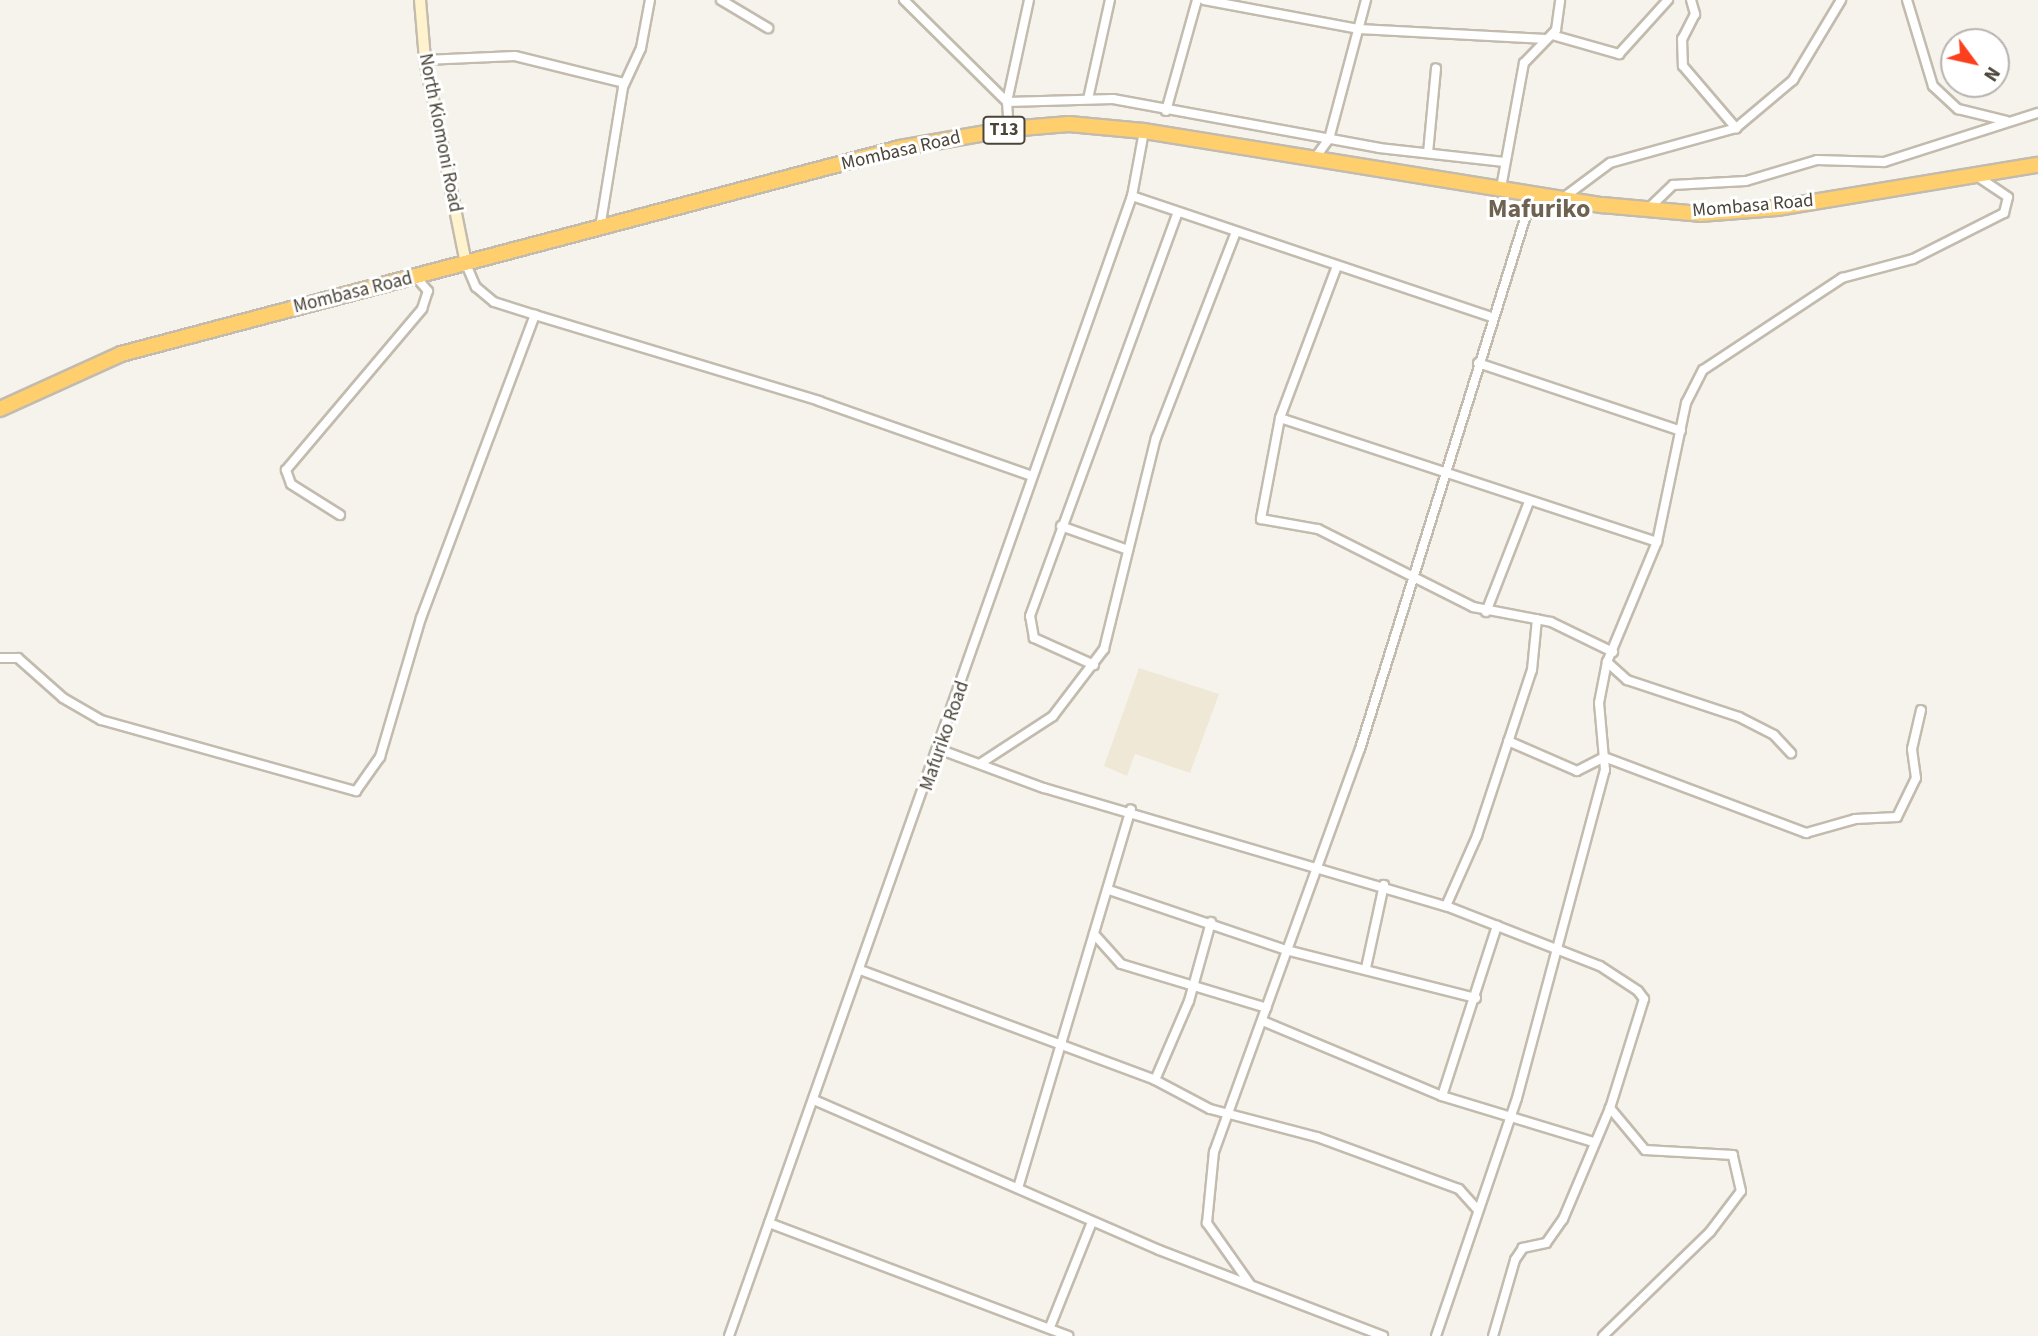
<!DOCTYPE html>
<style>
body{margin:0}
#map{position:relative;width:2038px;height:1336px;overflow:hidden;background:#f6f3ec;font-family:"Source Sans 3",sans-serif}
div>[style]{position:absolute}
.education>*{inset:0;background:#efe8d6}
.roads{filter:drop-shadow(2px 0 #c2bbae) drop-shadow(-2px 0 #c2bbae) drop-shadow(0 2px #c2bbae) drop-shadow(0 -2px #c2bbae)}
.street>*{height:8px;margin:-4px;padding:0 4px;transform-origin:4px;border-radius:4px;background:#fff}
.secondary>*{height:10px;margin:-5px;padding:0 5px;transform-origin:5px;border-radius:5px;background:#fff3cd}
.highway>*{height:14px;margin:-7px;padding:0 7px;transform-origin:7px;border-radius:7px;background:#ffcf6e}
span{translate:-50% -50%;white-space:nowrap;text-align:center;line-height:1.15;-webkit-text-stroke:6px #fff;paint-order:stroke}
.shield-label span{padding:2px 5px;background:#fff;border:2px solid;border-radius:5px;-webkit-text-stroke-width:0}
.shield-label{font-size:18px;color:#4b4439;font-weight:700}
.street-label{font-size:19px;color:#4b4439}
.district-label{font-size:26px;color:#6e6250;font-weight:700}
.north{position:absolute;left:1940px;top:28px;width:70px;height:70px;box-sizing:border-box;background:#fff;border:2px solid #b7b4b0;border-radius:50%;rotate:123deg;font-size:19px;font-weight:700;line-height:28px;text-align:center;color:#4b4439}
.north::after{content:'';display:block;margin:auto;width:24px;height:32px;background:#fc3f1d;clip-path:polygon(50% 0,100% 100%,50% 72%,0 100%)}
</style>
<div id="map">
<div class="education">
<i style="clip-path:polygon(1139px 668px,1219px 694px,1190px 773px,1135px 754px,1127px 776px,1104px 766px)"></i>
</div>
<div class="roads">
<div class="street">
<i style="left:721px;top:0;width:55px;rotate:30.8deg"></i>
<i style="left:904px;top:0;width:145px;rotate:44.7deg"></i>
<i style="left:1007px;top:102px;width:27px;rotate:86deg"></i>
<i style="left:1029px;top:0;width:104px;rotate:102.2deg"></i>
<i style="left:1007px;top:102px;width:106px;rotate:-1.6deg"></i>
<i style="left:1113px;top:99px;width:270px;rotate:10.4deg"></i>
<i style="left:1379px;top:148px;width:126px;rotate:6.4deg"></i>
<i style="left:1204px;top:0;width:158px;rotate:10.6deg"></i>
<i style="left:1359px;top:29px;width:187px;rotate:3.1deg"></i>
<i style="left:1691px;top:0;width:15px;rotate:74deg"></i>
<i style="left:1695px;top:14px;width:28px;rotate:117deg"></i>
<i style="left:1682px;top:39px;width:27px;rotate:88deg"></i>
<i style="left:1683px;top:66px;width:82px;rotate:49.5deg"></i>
<i style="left:1907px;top:0;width:90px;rotate:73.2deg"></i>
<i style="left:1933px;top:86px;width:34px;rotate:43deg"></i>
<i style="left:1958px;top:109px;width:50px;rotate:13.8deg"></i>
<i style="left:1552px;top:35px;width:70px;rotate:15.8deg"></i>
<i style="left:1619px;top:54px;width:73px;rotate:-47.8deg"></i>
<i style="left:425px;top:60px;width:90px;rotate:-2.5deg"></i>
<i style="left:515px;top:56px;width:112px;rotate:13.9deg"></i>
<i style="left:1088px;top:99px;width:101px;rotate:-77.5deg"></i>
<i style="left:1166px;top:111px;width:115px;rotate:-74.4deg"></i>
<i style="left:1428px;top:153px;width:85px;rotate:-84.6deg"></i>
<i style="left:1315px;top:158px;width:24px;rotate:-54deg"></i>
<i style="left:1329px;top:139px;width:144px;rotate:-75.1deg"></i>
<i style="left:1501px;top:188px;width:127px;rotate:-79.6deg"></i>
<i style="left:1524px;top:63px;width:46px;rotate:-45.9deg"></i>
<i style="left:1556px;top:30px;width:30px;rotate:-82deg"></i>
<i style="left:1132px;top:196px;width:380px;rotate:18.6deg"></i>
<i style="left:1563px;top:198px;width:59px;rotate:-36.7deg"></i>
<i style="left:1610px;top:163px;width:131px;rotate:-15.5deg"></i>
<i style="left:1736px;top:128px;width:75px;rotate:-40.1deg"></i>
<i style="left:1793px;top:80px;width:93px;rotate:-59deg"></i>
<i style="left:1649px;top:208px;width:33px;rotate:-44deg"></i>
<i style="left:1673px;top:185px;width:73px;rotate:-3.1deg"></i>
<i style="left:1746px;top:181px;width:74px;rotate:-16.5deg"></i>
<i style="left:1817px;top:160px;width:67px;rotate:1.7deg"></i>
<i style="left:1884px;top:162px;width:162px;rotate:-17.7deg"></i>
<i style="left:600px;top:228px;width:143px;rotate:-80.7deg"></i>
<i style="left:623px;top:87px;width:43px;rotate:-65.2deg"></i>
<i style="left:641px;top:48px;width:49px;rotate:-79.4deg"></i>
<i style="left:466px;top:264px;width:25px;rotate:67deg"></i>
<i style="left:476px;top:287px;width:23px;rotate:40deg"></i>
<i style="left:494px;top:302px;width:43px;rotate:17.6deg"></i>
<i style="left:1337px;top:266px;width:162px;rotate:110.6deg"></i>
<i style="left:1280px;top:418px;width:103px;rotate:100.7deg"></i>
<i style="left:1261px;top:519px;width:58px;rotate:10deg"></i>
<i style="left:1318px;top:529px;width:174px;rotate:26.7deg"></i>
<i style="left:1473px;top:607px;width:79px;rotate:10.9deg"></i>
<i style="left:1551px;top:622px;width:69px;rotate:25.8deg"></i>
<i style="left:1478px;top:363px;width:214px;rotate:18.5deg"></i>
<i style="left:1280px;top:418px;width:397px;rotate:18.2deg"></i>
<i style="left:340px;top:515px;width:58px;rotate:-147.7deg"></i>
<i style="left:291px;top:484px;width:15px;rotate:-110deg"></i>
<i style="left:286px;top:470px;width:211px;rotate:-49.8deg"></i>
<i style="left:422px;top:309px;width:19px;rotate:-72deg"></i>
<i style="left:428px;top:291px;width:18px;rotate:-131deg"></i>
<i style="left:1061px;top:526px;width:71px;rotate:19.7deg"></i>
<i style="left:1486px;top:612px;width:116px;rotate:-68.7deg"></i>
<i style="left:0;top:658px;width:18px"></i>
<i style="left:18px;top:658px;width:60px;rotate:41.6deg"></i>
<i style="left:63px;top:698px;width:44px;rotate:30.1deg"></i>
<i style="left:101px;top:720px;width:265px;rotate:15.6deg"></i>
<i style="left:356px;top:791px;width:42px;rotate:-54.8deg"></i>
<i style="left:380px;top:757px;width:145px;rotate:-73.6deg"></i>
<i style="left:421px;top:618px;width:324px;rotate:-69.4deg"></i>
<i style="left:535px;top:315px;width:297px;rotate:16.8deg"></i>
<i style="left:819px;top:401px;width:226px;rotate:19.4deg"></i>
<i style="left:1607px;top:662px;width:27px;rotate:42deg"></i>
<i style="left:1627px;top:680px;width:118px;rotate:18.3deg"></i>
<i style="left:1739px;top:717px;width:39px;rotate:27deg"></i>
<i style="left:1774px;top:735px;width:25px;rotate:47deg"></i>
<i style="left:1094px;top:665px;width:66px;rotate:-155.8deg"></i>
<i style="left:1034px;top:638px;width:22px;rotate:-100deg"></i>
<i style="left:1030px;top:616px;width:427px;rotate:-69.9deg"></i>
<i style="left:1508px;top:741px;width:75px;rotate:23.5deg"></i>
<i style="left:1577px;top:771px;width:30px;rotate:-27deg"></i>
<i style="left:1604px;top:757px;width:216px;rotate:20.6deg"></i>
<i style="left:1806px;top:833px;width:51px;rotate:-15.9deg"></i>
<i style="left:1855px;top:819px;width:42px;rotate:-2.7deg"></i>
<i style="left:1897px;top:817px;width:43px;rotate:-64deg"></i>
<i style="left:1916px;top:778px;width:29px;rotate:-98deg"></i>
<i style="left:1912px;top:749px;width:40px;rotate:-77deg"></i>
<i style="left:941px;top:750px;width:110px;rotate:20.3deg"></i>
<i style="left:1044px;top:788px;width:419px;rotate:16.4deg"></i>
<i style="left:1446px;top:906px;width:165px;rotate:21.3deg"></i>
<i style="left:1600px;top:966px;width:45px;rotate:33.3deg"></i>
<i style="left:1638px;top:991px;width:10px;rotate:53deg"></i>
<i style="left:1644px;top:999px;width:114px;rotate:107.3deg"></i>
<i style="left:1610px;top:1108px;width:121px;rotate:112.9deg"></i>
<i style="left:1563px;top:1219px;width:29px;rotate:125deg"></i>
<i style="left:1546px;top:1243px;width:24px;rotate:168deg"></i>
<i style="left:1523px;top:1248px;width:14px;rotate:124deg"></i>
<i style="left:1515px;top:1260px;width:79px;rotate:106.1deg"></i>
<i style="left:981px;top:763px;width:86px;rotate:-33.1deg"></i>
<i style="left:1053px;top:716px;width:84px;rotate:-52.7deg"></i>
<i style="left:1104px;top:649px;width:217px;rotate:-76.2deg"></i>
<i style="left:1156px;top:438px;width:219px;rotate:-68.8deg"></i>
<i style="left:1109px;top:890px;width:187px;rotate:18.7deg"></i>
<i style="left:1286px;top:950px;width:196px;rotate:14.2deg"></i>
<i style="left:1446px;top:906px;width:77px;rotate:-66.1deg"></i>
<i style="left:1477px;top:836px;width:175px;rotate:-71.7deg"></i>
<i style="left:1532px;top:670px;width:51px;rotate:-84.4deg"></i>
<i style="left:1094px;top:934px;width:40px;rotate:48deg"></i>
<i style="left:1121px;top:964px;width:152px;rotate:16.8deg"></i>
<i style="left:1366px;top:968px;width:85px;rotate:-77.8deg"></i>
<i style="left:860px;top:970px;width:315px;rotate:20.4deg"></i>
<i style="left:1155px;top:1080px;width:62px;rotate:27.8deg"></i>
<i style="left:1210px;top:1109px;width:111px;rotate:14.7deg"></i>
<i style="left:1317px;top:1137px;width:151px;rotate:20.1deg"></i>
<i style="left:1459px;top:1189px;width:28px;rotate:48deg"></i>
<i style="left:1265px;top:1022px;width:192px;rotate:22.7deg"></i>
<i style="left:1442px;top:1096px;width:158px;rotate:16.9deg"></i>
<i style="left:1155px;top:1080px;width:86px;rotate:-66.7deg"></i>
<i style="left:1189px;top:1001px;width:82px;rotate:-74.4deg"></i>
<i style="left:1442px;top:1096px;width:179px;rotate:-72.1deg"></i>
<i style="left:814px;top:1100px;width:376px;rotate:23.5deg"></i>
<i style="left:1159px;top:1250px;width:240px;rotate:21deg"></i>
<i style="left:1018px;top:1188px;width:395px;rotate:-73.4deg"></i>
<i style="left:769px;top:1223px;width:320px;rotate:20.7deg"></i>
<i style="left:1250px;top:1284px;width:75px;rotate:-125.2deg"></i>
<i style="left:1207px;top:1223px;width:71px;rotate:-84.4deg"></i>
<i style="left:1214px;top:1152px;width:429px;rotate:-70.1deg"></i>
<i style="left:1360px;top:749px;width:582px;rotate:-72.72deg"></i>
<i style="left:1050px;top:1327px;width:113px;rotate:-68.2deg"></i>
<i style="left:729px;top:1336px;width:1209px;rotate:-70.53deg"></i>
<i style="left:1132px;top:196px;width:66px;rotate:-79.5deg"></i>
<i style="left:1436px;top:1336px;width:251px;rotate:-71.2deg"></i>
<i style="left:1517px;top:1098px;width:340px;rotate:-75deg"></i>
<i style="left:1605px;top:770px;width:67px;rotate:-95.1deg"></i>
<i style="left:1599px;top:703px;width:42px;rotate:-79deg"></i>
<i style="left:1607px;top:662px;width:130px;rotate:-67.4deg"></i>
<i style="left:1657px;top:542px;width:142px;rotate:-78.2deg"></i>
<i style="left:1686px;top:403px;width:37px;rotate:-63deg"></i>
<i style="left:1703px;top:370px;width:167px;rotate:-33.5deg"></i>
<i style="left:1842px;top:278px;width:73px;rotate:-15deg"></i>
<i style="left:1913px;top:259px;width:102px;rotate:-26.8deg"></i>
<i style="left:2004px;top:213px;width:16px;rotate:-76deg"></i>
<i style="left:2008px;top:197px;width:37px;rotate:-146deg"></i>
<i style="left:1603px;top:1336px;width:149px;rotate:-44.2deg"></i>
<i style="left:1710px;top:1232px;width:51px;rotate:-52.9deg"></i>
<i style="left:1741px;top:1191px;width:37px;rotate:-103deg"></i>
<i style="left:1733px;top:1155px;width:88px;rotate:-176.7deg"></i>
<i style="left:1645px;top:1150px;width:55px;rotate:-129.8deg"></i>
</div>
<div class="secondary">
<i style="left:420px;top:0;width:60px;rotate:85.2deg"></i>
<i style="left:425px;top:60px;width:208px;rotate:78.6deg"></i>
</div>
<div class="highway">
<i style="left:0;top:409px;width:133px;rotate:-24.4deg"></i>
<i style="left:121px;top:354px;width:806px;rotate:-14.81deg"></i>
<i style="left:900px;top:148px;width:111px;rotate:-9.9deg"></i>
<i style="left:1009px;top:129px;width:60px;rotate:-4.8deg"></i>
<i style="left:1069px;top:124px;width:75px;rotate:5.3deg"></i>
<i style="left:1144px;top:131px;width:464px;rotate:9.2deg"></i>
<i style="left:1602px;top:205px;width:98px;rotate:5.2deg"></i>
<i style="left:1700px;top:214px;width:77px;rotate:-4.5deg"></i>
<i style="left:1777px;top:208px;width:265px;rotate:-9.4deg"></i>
</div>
</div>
<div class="shield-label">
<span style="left:1004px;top:130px">T13</span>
</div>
<div class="street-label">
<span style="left:440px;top:133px;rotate:79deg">North Kiomoni Road</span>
<span style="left:901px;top:151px;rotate:-13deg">Mombasa Road</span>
<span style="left:1753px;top:206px;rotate:-5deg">Mombasa Road</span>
<span style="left:353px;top:293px;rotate:-14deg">Mombasa Road</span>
<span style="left:945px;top:736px;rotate:-71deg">Mafuriko Road</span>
</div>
<div class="district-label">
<span style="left:1539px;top:209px">Mafuriko</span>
</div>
<div class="north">N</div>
</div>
